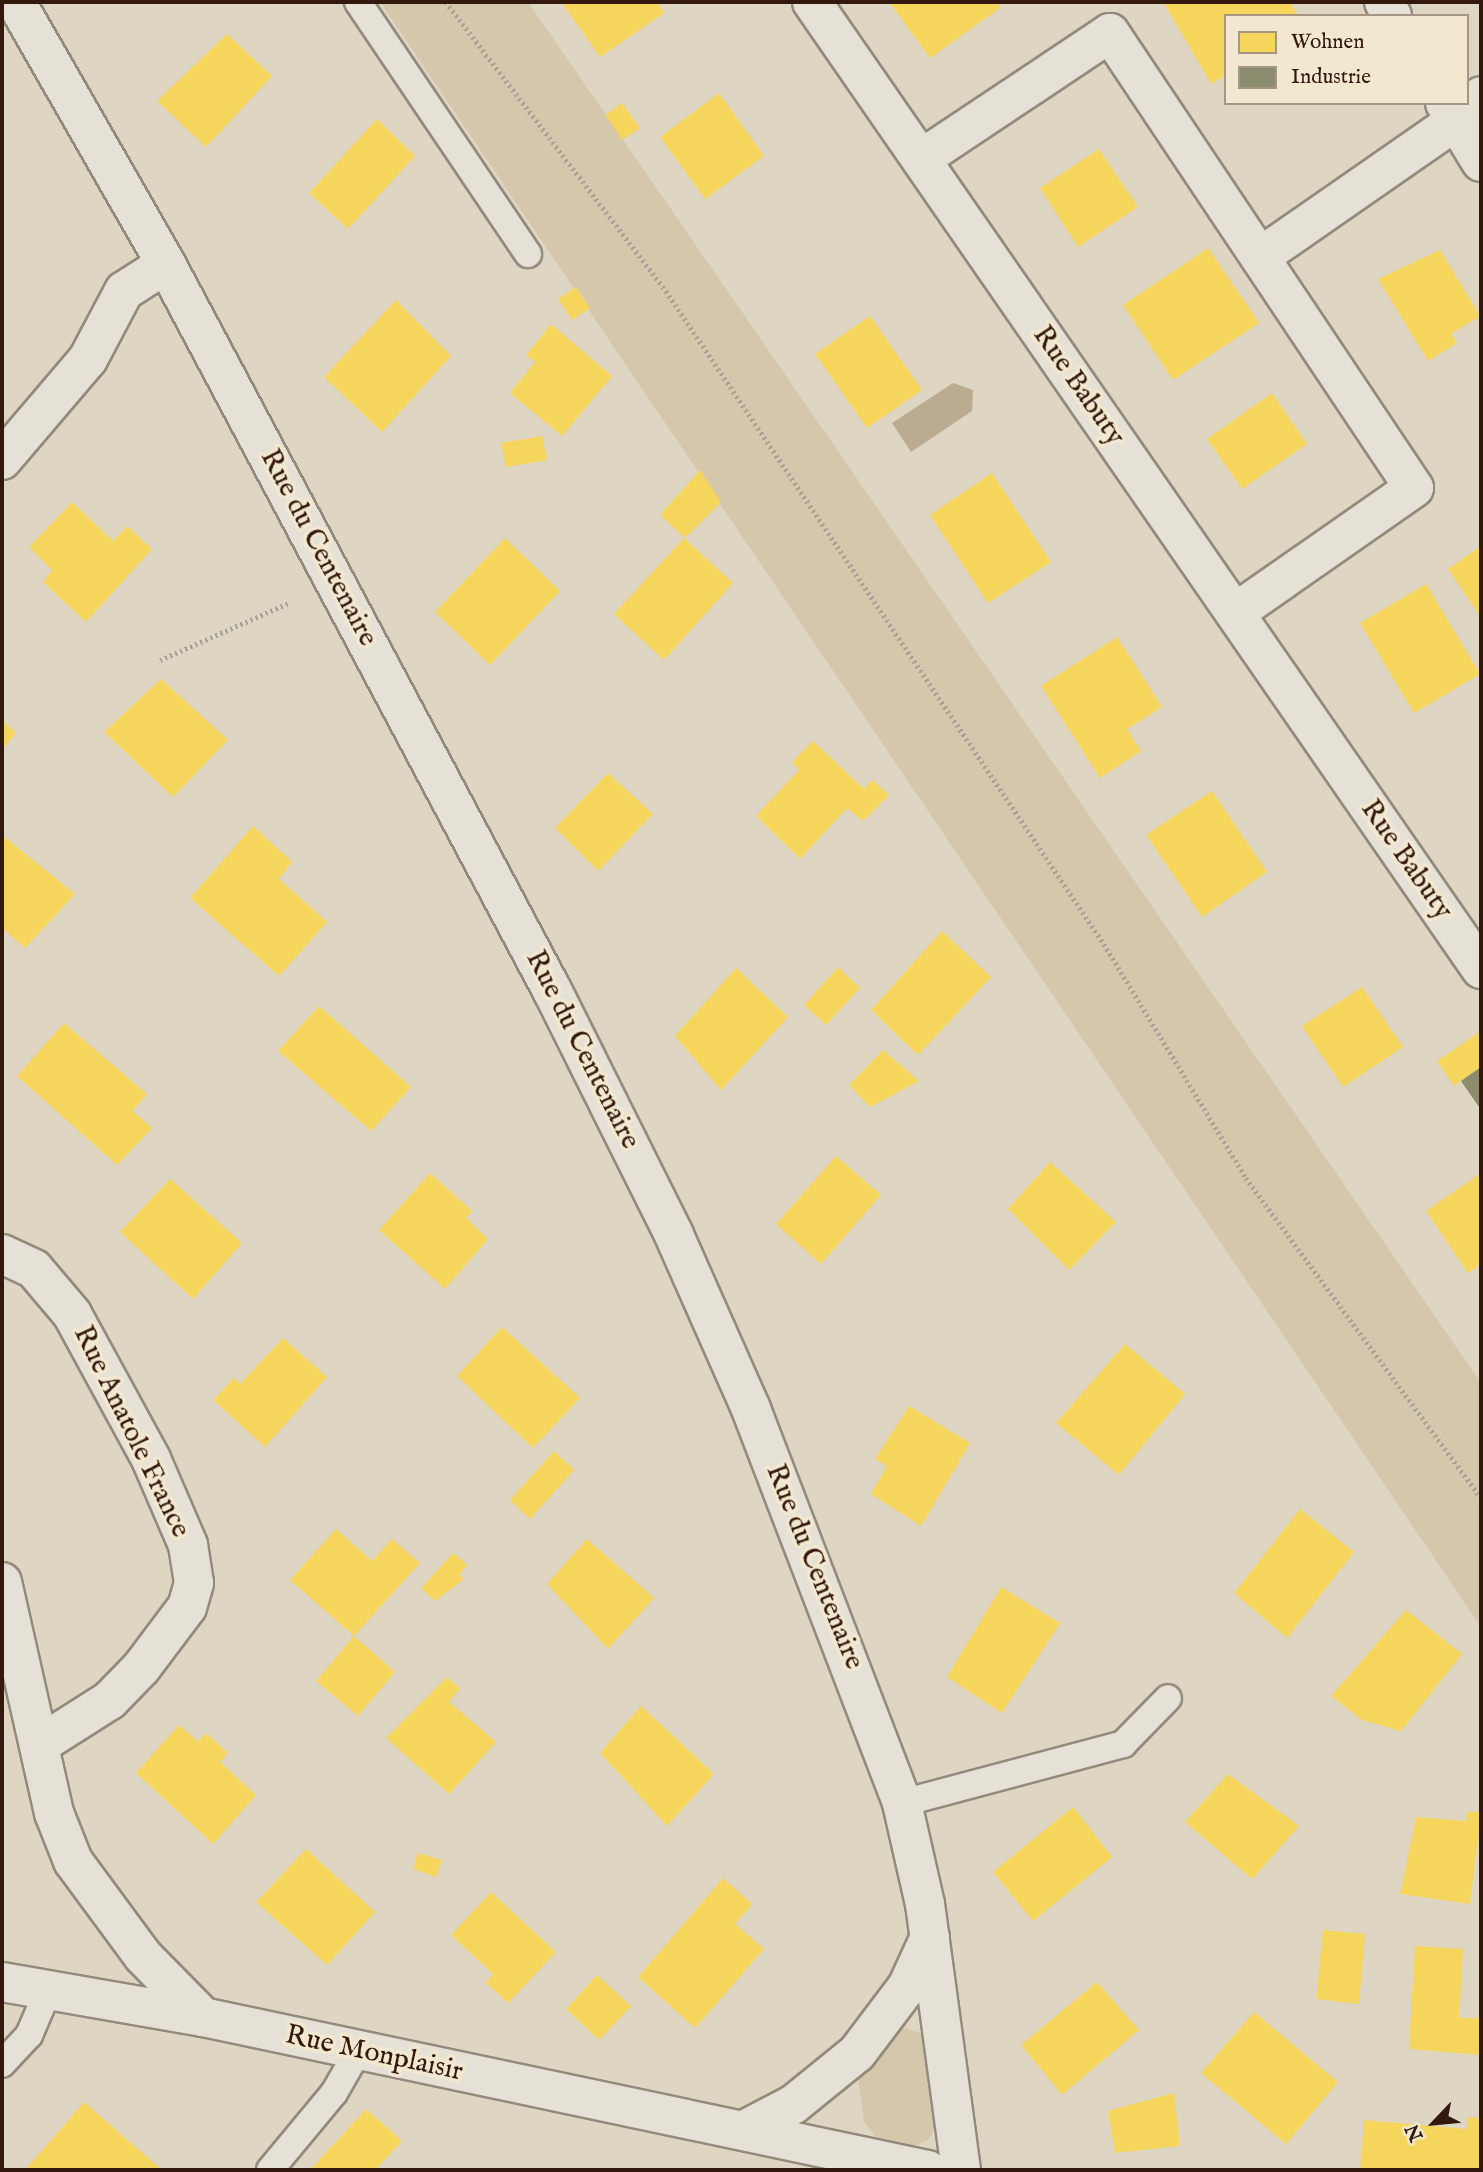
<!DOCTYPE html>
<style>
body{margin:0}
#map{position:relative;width:1483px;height:2172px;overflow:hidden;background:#ded6c2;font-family:"IM FELL English",serif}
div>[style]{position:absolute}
.green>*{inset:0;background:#d4c7ab}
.water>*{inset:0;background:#bbac91}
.homes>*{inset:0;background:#f6d55c}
.industry>*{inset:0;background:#8c8c6e}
.path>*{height:4.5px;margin-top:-2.25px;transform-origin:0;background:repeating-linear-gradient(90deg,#a49e95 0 2px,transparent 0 5.5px)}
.roads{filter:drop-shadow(2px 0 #928a7d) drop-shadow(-2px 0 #928a7d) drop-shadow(0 2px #928a7d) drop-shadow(0 -2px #928a7d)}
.lane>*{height:26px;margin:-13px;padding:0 13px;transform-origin:13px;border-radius:13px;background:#e6e1d6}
.street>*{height:38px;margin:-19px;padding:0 19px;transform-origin:19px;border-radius:19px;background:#e6e1d6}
span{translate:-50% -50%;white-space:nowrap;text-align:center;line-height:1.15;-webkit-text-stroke:7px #f2e8cf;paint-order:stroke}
.street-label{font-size:28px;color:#33190d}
.frame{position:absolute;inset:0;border:4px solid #33190d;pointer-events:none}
.legend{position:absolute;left:1224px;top:14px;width:245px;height:91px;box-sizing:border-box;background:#f2e8cf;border:2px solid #a69581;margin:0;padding:9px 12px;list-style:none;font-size:21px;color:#33190d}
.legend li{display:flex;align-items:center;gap:14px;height:35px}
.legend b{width:35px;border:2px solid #a69581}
.north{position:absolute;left:1399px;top:2088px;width:70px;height:70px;-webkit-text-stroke:5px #f2e8cf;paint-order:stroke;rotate:244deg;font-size:19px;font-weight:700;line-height:28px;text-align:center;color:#33190d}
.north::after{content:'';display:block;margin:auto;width:24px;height:32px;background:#33190d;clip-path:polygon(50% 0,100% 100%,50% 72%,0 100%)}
</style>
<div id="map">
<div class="green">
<i style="clip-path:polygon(380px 2px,528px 2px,1481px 1383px,1481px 1627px)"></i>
<i style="clip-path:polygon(894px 2025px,924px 2034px,935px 2126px,929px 2139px,913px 2147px,878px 2139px,864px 2122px,858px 2075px)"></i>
</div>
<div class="water">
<i style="clip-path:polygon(953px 383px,973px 390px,972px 411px,911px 452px,892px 423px)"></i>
</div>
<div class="homes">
<i style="clip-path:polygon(657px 2px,664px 13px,600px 57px,562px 3px)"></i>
<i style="clip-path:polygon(889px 2px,996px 2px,1000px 8px,930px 58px)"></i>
<i style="clip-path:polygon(1163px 2px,1290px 2px,1298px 16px,1226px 16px,1226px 75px,1211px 84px)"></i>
<i style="clip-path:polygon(227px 34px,272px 76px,206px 147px,157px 101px)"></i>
<i style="clip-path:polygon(719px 93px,764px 156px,705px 199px,660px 137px)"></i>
<i style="clip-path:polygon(622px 103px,640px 128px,622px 140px,605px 115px)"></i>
<i style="clip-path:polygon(377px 119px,415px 156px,348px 229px,309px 193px)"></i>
<i style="clip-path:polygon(1099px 149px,1138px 207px,1078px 247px,1040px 188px)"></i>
<i style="clip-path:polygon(1208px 248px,1259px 323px,1173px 380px,1123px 305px)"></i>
<i style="clip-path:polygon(1440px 250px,1480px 316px,1451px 334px,1457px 343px,1428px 361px,1378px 279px)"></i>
<i style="clip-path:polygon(576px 287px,590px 308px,572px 320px,558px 299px)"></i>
<i style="clip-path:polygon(396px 300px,451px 356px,382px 432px,324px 377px)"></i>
<i style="clip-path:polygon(870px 316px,922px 390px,867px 428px,815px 354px)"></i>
<i style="clip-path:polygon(551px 324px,612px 376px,562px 436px,510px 393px,535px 362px,526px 355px)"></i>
<i style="clip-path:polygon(1272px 393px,1307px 444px,1242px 489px,1207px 439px)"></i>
<i style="clip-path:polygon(542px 436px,547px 460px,506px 467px,501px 443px)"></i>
<i style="clip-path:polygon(700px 470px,721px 502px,685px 538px,660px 515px)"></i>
<i style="clip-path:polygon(992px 473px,1051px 562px,988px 603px,930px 515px)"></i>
<i style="clip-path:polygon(72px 502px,113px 541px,127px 526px,152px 549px,86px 622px,43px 582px,52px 570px,29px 547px)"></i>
<i style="clip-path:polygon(505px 538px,560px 591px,490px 665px,435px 612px)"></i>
<i style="clip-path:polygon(684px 538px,733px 583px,664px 660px,614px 614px)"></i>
<i style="clip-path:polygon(1481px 546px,1481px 618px,1448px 569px)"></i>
<i style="clip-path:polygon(1426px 584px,1480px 674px,1414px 713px,1360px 623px)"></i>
<i style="clip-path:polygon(1117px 637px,1162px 707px,1127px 729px,1141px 751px,1100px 778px,1041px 686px)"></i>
<i style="clip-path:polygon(161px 679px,228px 740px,173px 797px,104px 732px)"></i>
<i style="clip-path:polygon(2px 720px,16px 733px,2px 750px)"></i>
<i style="clip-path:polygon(813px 741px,864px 789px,872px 780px,889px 795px,863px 821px,847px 808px,800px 859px,756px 816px,799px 770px,792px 762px)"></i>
<i style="clip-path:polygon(608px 773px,653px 814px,598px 871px,555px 828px)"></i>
<i style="clip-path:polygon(1212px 791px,1267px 872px,1202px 917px,1146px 835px)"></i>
<i style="clip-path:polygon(253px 826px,292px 862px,279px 879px,327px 922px,279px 976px,190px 898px)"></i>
<i style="clip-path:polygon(2px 835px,75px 894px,25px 948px,2px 928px)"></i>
<i style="clip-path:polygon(942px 931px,991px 977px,918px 1055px,871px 1010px)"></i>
<i style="clip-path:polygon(838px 967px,860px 988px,826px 1025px,804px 1005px)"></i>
<i style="clip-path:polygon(736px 968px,788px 1017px,721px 1090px,675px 1036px)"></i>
<i style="clip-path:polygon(1362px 987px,1403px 1047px,1343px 1087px,1302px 1026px)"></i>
<i style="clip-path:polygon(319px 1006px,411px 1087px,371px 1131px,278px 1051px)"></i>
<i style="clip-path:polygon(64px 1023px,147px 1094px,132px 1111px,152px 1128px,117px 1165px,17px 1076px)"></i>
<i style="clip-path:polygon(1481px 1031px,1481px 1067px,1454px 1086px,1437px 1061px)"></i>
<i style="clip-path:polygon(883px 1050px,919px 1081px,870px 1107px,849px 1085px)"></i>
<i style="clip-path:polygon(836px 1156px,881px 1195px,821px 1264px,776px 1224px)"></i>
<i style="clip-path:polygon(1050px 1162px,1116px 1222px,1069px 1270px,1008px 1209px)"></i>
<i style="clip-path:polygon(430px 1173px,472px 1211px,466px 1218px,488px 1239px,445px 1289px,379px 1230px)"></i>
<i style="clip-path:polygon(1481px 1173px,1481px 1264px,1468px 1273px,1426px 1211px)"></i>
<i style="clip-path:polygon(170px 1179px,242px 1243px,193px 1299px,120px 1232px)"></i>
<i style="clip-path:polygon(502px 1327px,580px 1398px,533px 1448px,457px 1376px)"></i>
<i style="clip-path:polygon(283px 1338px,327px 1377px,265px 1447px,213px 1400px,234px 1378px,240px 1384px)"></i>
<i style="clip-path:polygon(1125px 1344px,1185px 1394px,1119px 1475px,1056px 1423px)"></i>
<i style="clip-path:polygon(909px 1406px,970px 1443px,921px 1526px,871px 1494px,887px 1466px,875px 1459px)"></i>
<i style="clip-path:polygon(554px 1451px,574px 1470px,530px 1519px,510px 1500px)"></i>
<i style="clip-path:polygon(1300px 1509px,1354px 1552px,1287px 1638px,1234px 1593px)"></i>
<i style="clip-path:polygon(336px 1529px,372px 1561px,392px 1539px,420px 1563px,354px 1636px,290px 1580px)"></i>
<i style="clip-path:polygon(587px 1539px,654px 1598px,608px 1649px,547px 1584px)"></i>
<i style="clip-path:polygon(453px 1553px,467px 1565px,459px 1575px,464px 1579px,435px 1601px,421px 1588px)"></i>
<i style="clip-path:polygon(1001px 1587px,1060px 1623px,1002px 1713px,947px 1677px)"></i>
<i style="clip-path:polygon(1406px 1610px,1462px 1654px,1401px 1731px,1362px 1720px,1331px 1696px)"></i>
<i style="clip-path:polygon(354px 1636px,395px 1672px,358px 1716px,316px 1681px)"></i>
<i style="clip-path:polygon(447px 1677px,460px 1688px,449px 1702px,496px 1742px,449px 1794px,386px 1738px)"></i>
<i style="clip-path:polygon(641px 1706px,714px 1774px,667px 1826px,600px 1753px)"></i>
<i style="clip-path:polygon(179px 1725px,198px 1742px,206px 1733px,228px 1753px,220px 1762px,256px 1795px,213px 1844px,136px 1773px)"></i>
<i style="clip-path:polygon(1228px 1774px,1299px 1826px,1252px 1879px,1185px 1822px)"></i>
<i style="clip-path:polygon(1073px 1807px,1112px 1857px,1033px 1921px,993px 1872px)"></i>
<i style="clip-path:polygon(1467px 1812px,1481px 1812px,1470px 1904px,1400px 1894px,1416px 1817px,1466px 1821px)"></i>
<i style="clip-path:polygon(306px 1849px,375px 1912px,327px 1965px,256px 1902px)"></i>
<i style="clip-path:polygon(418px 1853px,442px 1860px,436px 1877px,413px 1869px)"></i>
<i style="clip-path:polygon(723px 1878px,752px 1904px,735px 1924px,764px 1949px,695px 2028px,638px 1977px)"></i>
<i style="clip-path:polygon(491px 1892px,556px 1952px,508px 2003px,486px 1983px,493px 1974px,451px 1935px)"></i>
<i style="clip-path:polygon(1323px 1930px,1365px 1934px,1359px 2004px,1316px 1999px)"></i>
<i style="clip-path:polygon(1415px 1946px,1463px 1949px,1459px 2018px,1481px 2018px,1480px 2055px,1409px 2049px)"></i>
<i style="clip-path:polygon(597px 1975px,631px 2006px,599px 2040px,566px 2009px)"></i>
<i style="clip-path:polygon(1097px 1982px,1139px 2030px,1062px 2095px,1021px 2045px)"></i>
<i style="clip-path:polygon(1254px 2012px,1338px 2082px,1286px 2144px,1201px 2073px)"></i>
<i style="clip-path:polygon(1174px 2093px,1180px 2146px,1115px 2153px,1108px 2111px)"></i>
<i style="clip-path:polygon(84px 2102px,162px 2170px,25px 2170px)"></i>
<i style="clip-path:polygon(366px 2109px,402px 2141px,375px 2170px,310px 2170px)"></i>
<i style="clip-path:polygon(1468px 2117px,1481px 2118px,1481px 2170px,1360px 2170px,1364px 2120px,1467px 2129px)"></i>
</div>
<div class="industry">
<i style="clip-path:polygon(1481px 1067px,1481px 1110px,1461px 1081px)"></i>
</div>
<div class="path">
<i style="left:446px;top:2px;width:363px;rotate:52.7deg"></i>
<i style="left:666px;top:291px;width:786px;rotate:56.15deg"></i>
<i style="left:1104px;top:944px;width:274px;rotate:58.7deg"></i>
<i style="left:1246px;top:1178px;width:397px;rotate:53.7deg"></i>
<i style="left:160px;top:660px;width:143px;rotate:-23.9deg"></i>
</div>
<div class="roads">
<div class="lane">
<i style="left:358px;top:2px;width:304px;rotate:56deg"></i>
<i style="left:902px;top:1803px;width:229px;rotate:-14.9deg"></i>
<i style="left:1123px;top:1744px;width:64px;rotate:-45.6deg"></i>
<i style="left:2px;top:2064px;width:40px;rotate:-47deg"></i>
<i style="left:29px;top:2035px;width:48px;rotate:-66.6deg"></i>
<i style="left:270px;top:2170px;width:100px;rotate:-50.3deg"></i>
<i style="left:334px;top:2093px;width:46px;rotate:-60.1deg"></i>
</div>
<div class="street">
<i style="left:16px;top:2px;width:302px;rotate:60.2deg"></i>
<i style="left:166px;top:264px;width:824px;rotate:62.01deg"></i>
<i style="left:553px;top:992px;width:271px;rotate:63.5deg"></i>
<i style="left:674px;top:1235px;width:190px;rotate:66.1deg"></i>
<i style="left:751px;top:1409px;width:422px;rotate:69deg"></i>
<i style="left:902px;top:1803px;width:104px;rotate:77.2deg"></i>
<i style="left:925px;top:1904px;width:268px;rotate:82.3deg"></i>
<i style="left:812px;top:2px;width:1176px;rotate:55.32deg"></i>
<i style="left:1384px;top:2px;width:16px;rotate:60deg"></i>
<i style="left:1445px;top:103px;width:69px;rotate:58.6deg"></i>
<i style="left:921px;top:159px;width:227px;rotate:-33.7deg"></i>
<i style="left:1110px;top:33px;width:547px;rotate:56.25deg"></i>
<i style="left:1414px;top:488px;width:217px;rotate:145.1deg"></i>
<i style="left:1260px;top:257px;width:239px;rotate:-34.8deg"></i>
<i style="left:1456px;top:121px;width:35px;rotate:-45deg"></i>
<i style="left:2px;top:460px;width:133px;rotate:-49.6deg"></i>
<i style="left:88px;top:359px;width:77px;rotate:-62.1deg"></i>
<i style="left:124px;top:291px;width:50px;rotate:-32.7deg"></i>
<i style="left:2px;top:1254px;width:35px;rotate:25deg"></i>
<i style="left:34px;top:1269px;width:59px;rotate:49.8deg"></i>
<i style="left:72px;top:1314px;width:165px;rotate:61.4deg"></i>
<i style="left:151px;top:1459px;width:94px;rotate:66.7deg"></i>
<i style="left:188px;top:1545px;width:38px;rotate:81deg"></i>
<i style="left:194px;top:1583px;width:25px;rotate:106deg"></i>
<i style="left:187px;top:1607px;width:76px;rotate:127deg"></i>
<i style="left:141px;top:1668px;width:45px;rotate:134.1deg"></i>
<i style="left:110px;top:1700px;width:84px;rotate:147.6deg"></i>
<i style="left:2px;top:1582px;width:237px;rotate:77.3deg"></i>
<i style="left:54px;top:1813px;width:52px;rotate:68.4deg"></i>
<i style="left:73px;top:1861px;width:118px;rotate:53.6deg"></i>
<i style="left:143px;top:1956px;width:86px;rotate:45.5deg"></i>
<i style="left:2px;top:1982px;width:204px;rotate:9.9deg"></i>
<i style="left:203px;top:2017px;width:741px;rotate:11.92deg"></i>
<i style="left:746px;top:2129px;width:54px;rotate:-27.5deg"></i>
<i style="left:794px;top:2104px;width:81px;rotate:-39deg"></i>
<i style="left:857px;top:2053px;width:83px;rotate:-52.9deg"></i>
<i style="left:907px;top:1987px;width:55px;rotate:-65.3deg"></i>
</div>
</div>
<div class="street-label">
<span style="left:1078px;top:386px;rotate:55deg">Rue Babuty</span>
<span style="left:318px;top:548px;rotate:62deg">Rue du Centenaire</span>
<span style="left:1406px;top:860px;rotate:55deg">Rue Babuty</span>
<span style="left:582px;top:1050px;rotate:63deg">Rue du Centenaire</span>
<span style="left:131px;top:1432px;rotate:64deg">Rue Anatole France</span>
<span style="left:814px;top:1567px;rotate:68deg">Rue du Centenaire</span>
<span style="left:374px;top:2054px;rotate:12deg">Rue Monplaisir</span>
</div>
<div class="frame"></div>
<ul class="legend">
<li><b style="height:19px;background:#f6d55c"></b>Wohnen</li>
<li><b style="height:19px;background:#8c8c6e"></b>Industrie</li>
</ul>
<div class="north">N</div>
</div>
